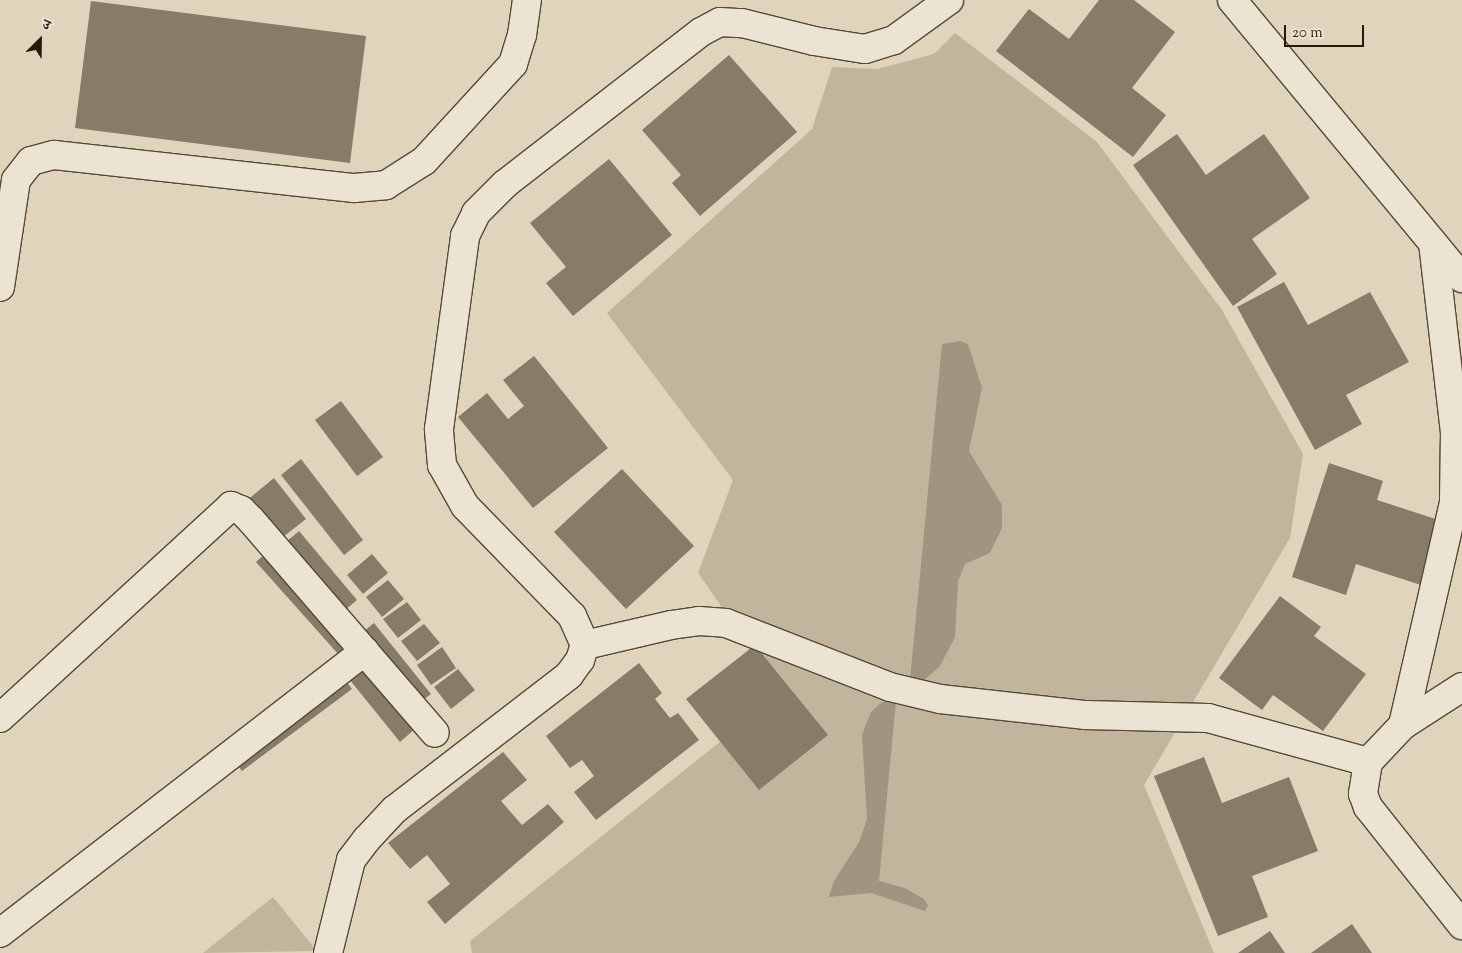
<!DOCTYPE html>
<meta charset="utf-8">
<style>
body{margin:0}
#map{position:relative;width:1462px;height:953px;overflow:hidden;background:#e0d5bc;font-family:"Sorts Mill Goudy","Noto Serif Devanagari",serif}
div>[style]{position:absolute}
.green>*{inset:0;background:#c1b59e}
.water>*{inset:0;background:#a19580}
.building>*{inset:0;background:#887b67}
.roads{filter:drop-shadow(1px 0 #564937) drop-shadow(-1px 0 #564937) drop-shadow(0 1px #564937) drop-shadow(0 -1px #564937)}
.minor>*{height:28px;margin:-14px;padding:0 14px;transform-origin:14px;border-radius:14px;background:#ebe4d3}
span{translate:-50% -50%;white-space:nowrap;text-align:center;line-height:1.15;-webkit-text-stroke:5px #ebe4d3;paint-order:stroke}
.north{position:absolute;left:15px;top:15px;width:50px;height:50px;-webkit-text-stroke:4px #ebe4d3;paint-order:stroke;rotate:23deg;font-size:14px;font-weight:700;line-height:20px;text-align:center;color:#281a0b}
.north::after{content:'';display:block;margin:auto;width:18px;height:22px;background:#281a0b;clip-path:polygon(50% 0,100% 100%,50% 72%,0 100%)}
.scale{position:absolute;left:1284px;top:25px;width:80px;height:22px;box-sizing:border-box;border:2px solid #281a0b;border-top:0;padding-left:6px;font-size:15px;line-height:18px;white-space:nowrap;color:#281a0b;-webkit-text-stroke:4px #ebe4d3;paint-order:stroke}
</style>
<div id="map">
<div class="green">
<i style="clip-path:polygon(955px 33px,1097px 142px,1222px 310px,1303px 454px,1290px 538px,1144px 785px,1214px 953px,472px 953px,470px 941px,750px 718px,763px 666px,698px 573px,733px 480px,607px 313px,812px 129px,832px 67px,877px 69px,934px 54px)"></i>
<i style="clip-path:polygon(273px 897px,317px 951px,203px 953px)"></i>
</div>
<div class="water">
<i style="clip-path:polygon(960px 341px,968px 344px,982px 388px,969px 451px,1002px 505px,1002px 528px,990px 553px,965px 564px,958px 581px,955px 637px,940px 666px,923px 681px,910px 680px,942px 344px)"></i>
<i style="clip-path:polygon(896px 701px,879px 881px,905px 888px,924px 899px,928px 905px,925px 911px,871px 893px,829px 897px,834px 881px,859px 842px,867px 819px,862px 735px,871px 712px,882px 702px)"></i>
</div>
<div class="building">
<i style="clip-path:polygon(1099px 0,1134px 0,1175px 32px,1132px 88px,1166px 115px,1133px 157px,996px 51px,1029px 9px,1069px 39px)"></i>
<i style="clip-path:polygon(91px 1px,366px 36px,350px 163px,75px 128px)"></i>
<i style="clip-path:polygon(729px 55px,797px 132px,700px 216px,672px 183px,681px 175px,642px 130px)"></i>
<i style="clip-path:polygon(1177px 134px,1206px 175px,1264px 134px,1310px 198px,1252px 239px,1277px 274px,1233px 306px,1133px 165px)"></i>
<i style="clip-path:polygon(609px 159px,672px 235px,573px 316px,546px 283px,566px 267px,530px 223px)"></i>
<i style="clip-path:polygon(1284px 282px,1308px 325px,1370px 292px,1409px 362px,1346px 395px,1362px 424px,1315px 450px,1237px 307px)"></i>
<i style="clip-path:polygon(534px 356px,608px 448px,533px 508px,458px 417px,487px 393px,508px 419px,524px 406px,503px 380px)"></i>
<i style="clip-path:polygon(341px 401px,383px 457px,357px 476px,315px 420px)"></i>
<i style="clip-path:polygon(301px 459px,363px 540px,344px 555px,281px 475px)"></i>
<i style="clip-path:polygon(1329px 463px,1383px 481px,1377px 500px,1445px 522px,1424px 586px,1356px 564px,1346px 595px,1292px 577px)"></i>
<i style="clip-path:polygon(622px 469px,694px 546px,626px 609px,554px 532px)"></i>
<i style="clip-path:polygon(274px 478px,306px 519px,278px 541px,246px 501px)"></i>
<i style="clip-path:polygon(299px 531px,357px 600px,338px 616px,280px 547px)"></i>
<i style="clip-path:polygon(267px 552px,350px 645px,339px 655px,256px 562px)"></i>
<i style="clip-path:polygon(372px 554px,388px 573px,363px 594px,347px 575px)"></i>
<i style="clip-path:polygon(388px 580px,404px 599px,382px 617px,366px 597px)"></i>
<i style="clip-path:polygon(1280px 596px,1321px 627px,1314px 636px,1366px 674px,1323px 731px,1273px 695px,1262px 710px,1219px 678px)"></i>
<i style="clip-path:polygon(407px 602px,421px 620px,398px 638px,383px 619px)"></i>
<i style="clip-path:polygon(374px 623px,431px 694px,415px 706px,358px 636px)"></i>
<i style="clip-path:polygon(424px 624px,440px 643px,417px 661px,401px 641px)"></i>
<i style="clip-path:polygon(755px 645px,828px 735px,759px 790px,686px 699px)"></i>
<i style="clip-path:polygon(442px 647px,456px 668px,431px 685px,417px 665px)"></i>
<i style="clip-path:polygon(361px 661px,416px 728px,400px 742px,345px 674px)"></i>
<i style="clip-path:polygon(639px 663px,662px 693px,655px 699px,670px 718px,678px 713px,699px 740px,596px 820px,574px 792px,594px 776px,582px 760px,570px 768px,546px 736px)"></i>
<i style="clip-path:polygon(458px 669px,475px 690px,451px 709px,434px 687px)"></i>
<i style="clip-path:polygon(344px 678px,352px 689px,242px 771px,233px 760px)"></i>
<i style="clip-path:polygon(503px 752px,527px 780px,501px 801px,522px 825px,548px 804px,564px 822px,445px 924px,427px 902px,450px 884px,427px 855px,410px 869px,388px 843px)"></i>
<i style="clip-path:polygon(1204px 757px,1222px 803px,1289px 777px,1318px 851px,1252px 876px,1268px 917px,1218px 936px,1154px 776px)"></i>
<i style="clip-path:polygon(1352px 924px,1372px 953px,1311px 953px)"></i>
<i style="clip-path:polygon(1270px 931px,1285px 953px,1238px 953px)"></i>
</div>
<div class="roads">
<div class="minor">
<i style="left:1232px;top:0;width:361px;rotate:50.4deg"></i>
<i style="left:0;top:287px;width:108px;rotate:-81.5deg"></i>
<i style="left:16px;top:180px;width:24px;rotate:-52deg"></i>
<i style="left:31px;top:161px;width:24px;rotate:-15deg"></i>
<i style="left:54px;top:155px;width:302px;rotate:6.3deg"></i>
<i style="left:354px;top:188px;width:32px;rotate:-5deg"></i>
<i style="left:386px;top:185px;width:45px;rotate:-32.3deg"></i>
<i style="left:424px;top:161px;width:132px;rotate:-47.5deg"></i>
<i style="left:513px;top:64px;width:30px;rotate:-73deg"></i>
<i style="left:522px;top:35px;width:35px;rotate:-82deg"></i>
<i style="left:585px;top:645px;width:88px;rotate:-13.1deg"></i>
<i style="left:671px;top:625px;width:28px;rotate:-8deg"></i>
<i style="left:699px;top:621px;width:27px;rotate:4deg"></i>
<i style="left:726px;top:623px;width:176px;rotate:21.3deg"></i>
<i style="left:890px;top:687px;width:51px;rotate:13.5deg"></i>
<i style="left:940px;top:699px;width:147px;rotate:6.3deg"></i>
<i style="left:1086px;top:715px;width:122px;rotate:1.4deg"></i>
<i style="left:1208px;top:718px;width:166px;rotate:15.4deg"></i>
<i style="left:1462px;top:687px;width:70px;rotate:147.2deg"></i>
<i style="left:1403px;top:725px;width:51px;rotate:133.4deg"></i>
<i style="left:1368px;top:762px;width:32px;rotate:99deg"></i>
<i style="left:1363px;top:794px;width:14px;rotate:69deg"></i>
<i style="left:1368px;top:807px;width:151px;rotate:51.5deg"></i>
<i style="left:0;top:718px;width:314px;rotate:-42.5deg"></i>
<i style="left:231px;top:506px;width:11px;rotate:22deg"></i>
<i style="left:241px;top:510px;width:14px;rotate:45deg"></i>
<i style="left:251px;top:520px;width:281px;rotate:49.2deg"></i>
<i style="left:1403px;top:725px;width:229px;rotate:-77.1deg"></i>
<i style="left:1454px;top:502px;width:69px;rotate:-89.2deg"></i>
<i style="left:1455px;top:433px;width:191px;rotate:-96.6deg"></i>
<i style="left:0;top:933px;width:461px;rotate:-37.7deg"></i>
<i style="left:328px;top:953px;width:96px;rotate:-76.1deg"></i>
<i style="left:351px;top:860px;width:26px;rotate:-53deg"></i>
<i style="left:367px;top:839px;width:40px;rotate:-47deg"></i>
<i style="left:394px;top:810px;width:221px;rotate:-37.6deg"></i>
<i style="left:569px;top:675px;width:19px;rotate:-54deg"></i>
<i style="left:580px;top:660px;width:16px;rotate:-72deg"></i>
<i style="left:585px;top:645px;width:32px;rotate:-114deg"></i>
<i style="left:572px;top:616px;width:153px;rotate:-134.2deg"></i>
<i style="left:465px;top:506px;width:47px;rotate:-119.3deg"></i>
<i style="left:442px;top:465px;width:36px;rotate:-95deg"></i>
<i style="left:439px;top:429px;width:195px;rotate:-82.3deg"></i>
<i style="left:465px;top:236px;width:25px;rotate:-64deg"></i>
<i style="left:476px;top:213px;width:41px;rotate:-45deg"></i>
<i style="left:505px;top:184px;width:248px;rotate:-37.8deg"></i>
<i style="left:701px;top:32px;width:21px;rotate:-28deg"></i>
<i style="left:720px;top:22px;width:22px;rotate:3deg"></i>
<i style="left:742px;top:23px;width:74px;rotate:14deg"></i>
<i style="left:814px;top:41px;width:52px;rotate:8.9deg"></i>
<i style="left:865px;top:49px;width:30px;rotate:-17deg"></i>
<i style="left:894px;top:40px;width:68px;rotate:-36deg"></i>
</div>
</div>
<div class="north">उ</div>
<div class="scale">20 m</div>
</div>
